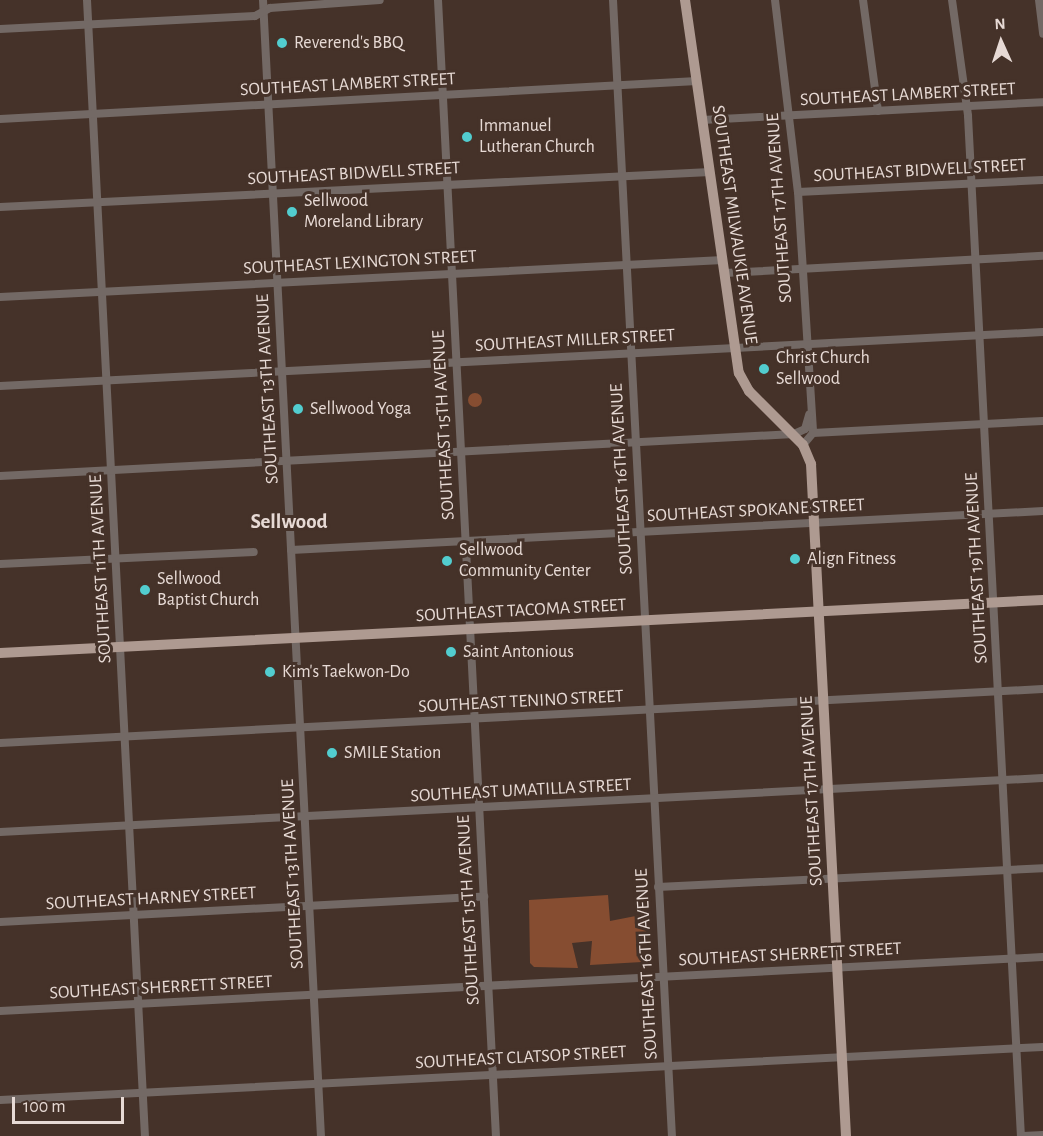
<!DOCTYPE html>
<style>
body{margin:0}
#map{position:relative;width:1043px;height:1136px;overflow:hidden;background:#453229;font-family:"Alegreya Sans",sans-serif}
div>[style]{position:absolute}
.green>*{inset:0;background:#864d31}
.round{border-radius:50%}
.minor>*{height:8px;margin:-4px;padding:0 4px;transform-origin:4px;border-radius:4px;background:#736965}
.major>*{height:10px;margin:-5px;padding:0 5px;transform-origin:5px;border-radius:5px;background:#ae9a91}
.dots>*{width:16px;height:16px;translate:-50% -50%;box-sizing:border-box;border:3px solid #453229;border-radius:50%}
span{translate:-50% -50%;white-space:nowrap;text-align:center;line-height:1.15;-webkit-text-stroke:6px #453229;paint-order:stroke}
.poi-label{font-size:18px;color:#e7dad5}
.left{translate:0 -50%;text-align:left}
.street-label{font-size:18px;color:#e7dad5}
.quarter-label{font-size:21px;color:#e7dad5;font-weight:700}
.north{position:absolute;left:971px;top:12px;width:60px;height:60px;-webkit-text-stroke:4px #453229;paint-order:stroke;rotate:357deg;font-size:16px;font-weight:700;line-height:24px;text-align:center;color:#e7dad5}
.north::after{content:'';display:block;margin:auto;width:21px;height:27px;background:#e7dad5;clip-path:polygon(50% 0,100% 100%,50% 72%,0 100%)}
.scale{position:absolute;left:12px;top:1097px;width:112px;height:27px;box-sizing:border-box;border:3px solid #e7dad5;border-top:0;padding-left:8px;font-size:18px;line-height:21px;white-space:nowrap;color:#e7dad5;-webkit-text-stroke:4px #453229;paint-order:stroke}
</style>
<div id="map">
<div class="green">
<i class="round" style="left:468px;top:393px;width:14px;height:14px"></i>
<i style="clip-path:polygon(608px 895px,610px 921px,646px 914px,647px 957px,642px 962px,590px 965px,592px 941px,572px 943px,578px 968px,534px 967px,530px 963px,529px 900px)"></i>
</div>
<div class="minor">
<i style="left:87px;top:0;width:1137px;rotate:87.08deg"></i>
<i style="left:263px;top:0;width:1137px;rotate:87.08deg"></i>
<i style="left:438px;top:0;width:1137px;rotate:87.08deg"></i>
<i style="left:613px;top:0;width:1138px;rotate:87.03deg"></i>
<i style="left:775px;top:0;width:193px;rotate:83.2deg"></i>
<i style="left:798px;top:192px;width:241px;rotate:86.4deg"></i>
<i style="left:813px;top:433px;width:16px;rotate:130deg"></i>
<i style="left:863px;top:0;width:112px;rotate:82.3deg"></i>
<i style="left:952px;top:0;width:117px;rotate:82.1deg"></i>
<i style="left:968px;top:116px;width:1021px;rotate:87.03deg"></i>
<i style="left:1039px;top:0;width:34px;rotate:83deg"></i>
<i style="left:0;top:29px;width:255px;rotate:-2.9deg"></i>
<i style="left:255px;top:16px;width:17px;rotate:-28deg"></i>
<i style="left:270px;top:8px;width:110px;rotate:-4.2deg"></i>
<i style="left:0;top:119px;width:698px;rotate:-3.12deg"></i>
<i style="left:702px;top:120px;width:341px;rotate:-3deg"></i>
<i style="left:798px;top:192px;width:245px;rotate:-2.8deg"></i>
<i style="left:0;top:207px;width:711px;rotate:-2.82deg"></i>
<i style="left:725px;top:273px;width:318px;rotate:-3.1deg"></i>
<i style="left:0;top:297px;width:724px;rotate:-2.93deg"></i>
<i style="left:0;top:386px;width:1044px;rotate:-2.96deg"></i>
<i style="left:813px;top:433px;width:230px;rotate:-3deg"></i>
<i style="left:0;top:476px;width:795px;rotate:-3.03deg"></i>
<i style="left:794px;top:434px;width:12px;rotate:-24deg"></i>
<i style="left:805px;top:429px;width:15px;rotate:-74deg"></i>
<i style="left:291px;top:550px;width:753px;rotate:-2.97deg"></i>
<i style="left:0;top:564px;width:254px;rotate:-2.7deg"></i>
<i style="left:0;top:743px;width:1044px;rotate:-2.96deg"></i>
<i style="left:0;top:832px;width:1044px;rotate:-2.96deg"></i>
<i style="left:658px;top:887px;width:385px;rotate:-2.8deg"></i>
<i style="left:0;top:922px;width:485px;rotate:-3deg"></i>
<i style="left:0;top:1011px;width:1044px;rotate:-2.96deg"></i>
<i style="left:0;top:1100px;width:1044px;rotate:-2.91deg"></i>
<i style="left:1023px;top:1136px;width:20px;rotate:-3deg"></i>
</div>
<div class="major">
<i style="left:685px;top:0;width:377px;rotate:81.8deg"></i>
<i style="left:739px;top:373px;width:21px;rotate:61deg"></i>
<i style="left:749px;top:391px;width:76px;rotate:45deg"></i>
<i style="left:803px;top:445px;width:21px;rotate:67deg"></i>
<i style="left:811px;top:464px;width:673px;rotate:87.02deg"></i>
<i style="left:0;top:653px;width:1044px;rotate:-2.91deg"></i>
</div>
<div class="dots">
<i style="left:282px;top:43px;background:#52cdcf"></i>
<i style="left:467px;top:137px;background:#52cdcf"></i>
<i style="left:292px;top:212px;background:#52cdcf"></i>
<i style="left:764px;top:369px;background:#52cdcf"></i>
<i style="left:298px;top:409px;background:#52cdcf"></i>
<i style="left:795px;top:559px;background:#52cdcf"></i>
<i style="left:447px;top:561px;background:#52cdcf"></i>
<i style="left:145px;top:590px;background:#52cdcf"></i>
<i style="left:451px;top:652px;background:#52cdcf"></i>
<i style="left:270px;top:672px;background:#52cdcf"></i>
<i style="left:332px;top:753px;background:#52cdcf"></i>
</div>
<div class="poi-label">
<span class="left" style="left:294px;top:43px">Reverend's BBQ</span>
<span class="left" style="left:479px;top:137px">Immanuel<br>Lutheran Church</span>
<span class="left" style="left:304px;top:212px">Sellwood<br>Moreland Library</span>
<span class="left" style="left:776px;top:369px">Christ Church<br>Sellwood</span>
<span class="left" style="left:310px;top:409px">Sellwood Yoga</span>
<span class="left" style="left:459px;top:561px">Sellwood<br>Community Center</span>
<span class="left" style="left:807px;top:559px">Align Fitness</span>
<span class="left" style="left:157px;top:590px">Sellwood<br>Baptist Church</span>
<span class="left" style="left:463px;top:652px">Saint Antonious</span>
<span class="left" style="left:282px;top:672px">Kim's Taekwon-Do</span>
<span class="left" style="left:344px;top:753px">SMILE Station</span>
</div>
<div class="street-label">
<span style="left:348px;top:85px;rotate:-3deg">SOUTHEAST LAMBERT STREET</span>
<span style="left:908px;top:95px;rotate:-3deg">SOUTHEAST LAMBERT STREET</span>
<span style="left:920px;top:171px;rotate:-3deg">SOUTHEAST BIDWELL STREET</span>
<span style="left:354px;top:174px;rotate:-3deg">SOUTHEAST BIDWELL STREET</span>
<span style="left:780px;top:208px;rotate:-94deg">SOUTHEAST 17TH AVENUE</span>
<span style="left:734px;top:225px;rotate:82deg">SOUTHEAST MILWAUKIE AVENUE</span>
<span style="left:360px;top:263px;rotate:-3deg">SOUTHEAST LEXINGTON STREET</span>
<span style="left:575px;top:341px;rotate:-3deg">SOUTHEAST MILLER STREET</span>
<span style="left:268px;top:389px;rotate:-93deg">SOUTHEAST 13TH AVENUE</span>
<span style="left:444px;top:425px;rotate:-93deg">SOUTHEAST 15TH AVENUE</span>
<span style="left:622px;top:479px;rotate:-93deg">SOUTHEAST 16TH AVENUE</span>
<span style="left:756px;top:511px;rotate:-3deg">SOUTHEAST SPOKANE STREET</span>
<span style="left:977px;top:568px;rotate:-93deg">SOUTHEAST 19TH AVENUE</span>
<span style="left:101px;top:569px;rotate:-93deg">SOUTHEAST 11TH AVENUE</span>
<span style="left:521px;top:611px;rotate:-3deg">SOUTHEAST TACOMA STREET</span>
<span style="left:521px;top:702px;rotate:-3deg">SOUTHEAST TENINO STREET</span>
<span style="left:521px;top:791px;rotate:-3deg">SOUTHEAST UMATILLA STREET</span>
<span style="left:812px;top:791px;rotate:-93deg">SOUTHEAST 17TH AVENUE</span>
<span style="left:293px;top:874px;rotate:-93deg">SOUTHEAST 13TH AVENUE</span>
<span style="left:151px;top:899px;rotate:-3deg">SOUTHEAST HARNEY STREET</span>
<span style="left:469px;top:910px;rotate:-93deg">SOUTHEAST 15TH AVENUE</span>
<span style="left:790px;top:955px;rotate:-3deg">SOUTHEAST SHERRETT STREET</span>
<span style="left:647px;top:964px;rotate:-93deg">SOUTHEAST 16TH AVENUE</span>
<span style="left:161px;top:988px;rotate:-3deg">SOUTHEAST SHERRETT STREET</span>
<span style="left:521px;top:1058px;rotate:-3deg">SOUTHEAST CLATSOP STREET</span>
</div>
<div class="quarter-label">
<span style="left:289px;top:522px">Sellwood</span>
</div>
<div class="north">N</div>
<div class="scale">100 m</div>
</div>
